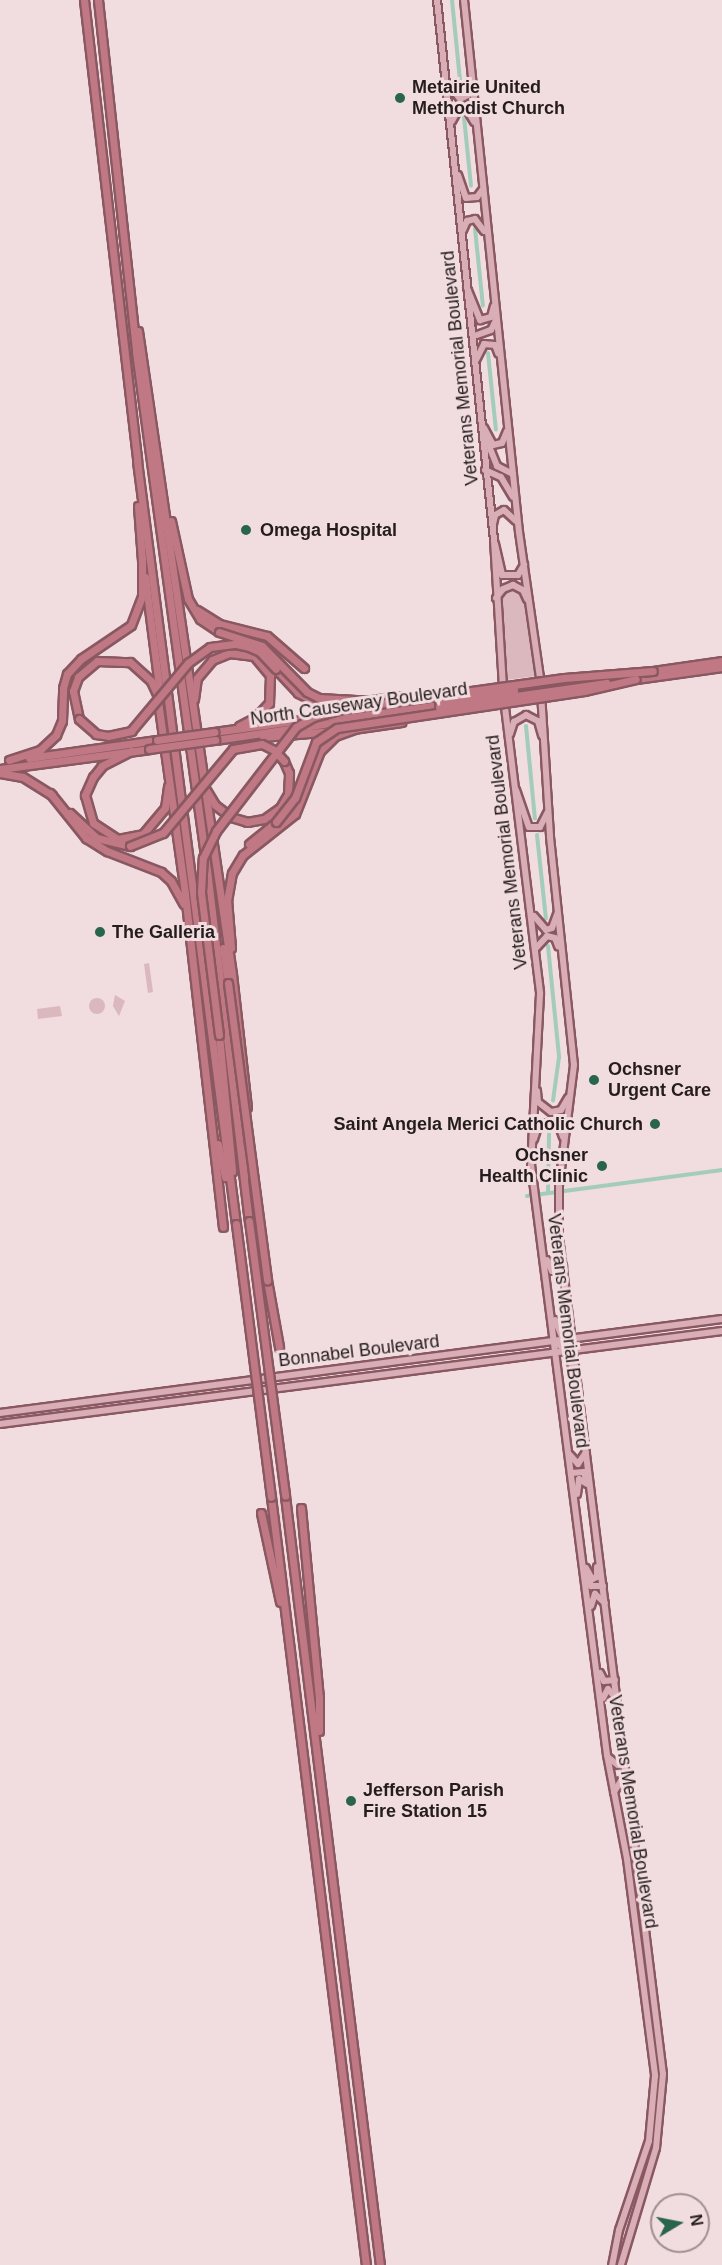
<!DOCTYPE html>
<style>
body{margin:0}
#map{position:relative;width:722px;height:2265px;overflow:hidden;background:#f1dcdf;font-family:Helvetica,sans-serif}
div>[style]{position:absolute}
.green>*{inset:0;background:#dab8bd}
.round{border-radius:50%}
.canal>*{height:4px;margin:-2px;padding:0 2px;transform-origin:2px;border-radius:2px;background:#a3ccba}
.roads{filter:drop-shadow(2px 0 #895861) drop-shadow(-2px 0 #895861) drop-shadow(0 2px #895861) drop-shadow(0 -2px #895861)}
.major>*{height:6px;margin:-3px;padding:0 3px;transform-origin:3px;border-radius:3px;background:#d9aeb6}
.highway>*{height:7px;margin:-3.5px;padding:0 3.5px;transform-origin:3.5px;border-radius:3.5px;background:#c07885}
.bridges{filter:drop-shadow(2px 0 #895861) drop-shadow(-2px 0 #895861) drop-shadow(0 2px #895861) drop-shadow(0 -2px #895861)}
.highway-bridge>*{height:7px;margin:-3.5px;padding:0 3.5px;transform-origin:3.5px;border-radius:3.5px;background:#c07885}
.dots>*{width:16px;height:16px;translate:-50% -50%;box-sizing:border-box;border:3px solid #f1dcdf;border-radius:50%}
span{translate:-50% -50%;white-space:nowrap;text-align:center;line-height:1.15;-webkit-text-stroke:6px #f1dcdf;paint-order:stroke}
.poi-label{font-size:18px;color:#241c1d;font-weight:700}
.left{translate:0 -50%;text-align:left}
.right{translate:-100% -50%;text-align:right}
.street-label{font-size:18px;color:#241c1d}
.north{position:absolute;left:650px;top:2193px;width:60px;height:60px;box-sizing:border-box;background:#f1dcdf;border:2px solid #9f8f91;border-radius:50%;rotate:80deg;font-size:16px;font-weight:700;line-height:24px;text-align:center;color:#241c1d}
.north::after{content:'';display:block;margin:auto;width:21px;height:27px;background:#28644e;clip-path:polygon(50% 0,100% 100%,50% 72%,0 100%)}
</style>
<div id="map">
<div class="green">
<i style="clip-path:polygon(514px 587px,525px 597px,536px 676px,507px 680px,499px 603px,501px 593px)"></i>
<i style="clip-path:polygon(149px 963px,153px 992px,148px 993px,144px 964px)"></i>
<i style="clip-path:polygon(115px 995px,125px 1001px,119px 1016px,113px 1006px)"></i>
<i class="round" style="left:89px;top:998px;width:16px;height:16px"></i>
<i style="clip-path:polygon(60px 1006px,62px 1016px,38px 1019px,37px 1009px)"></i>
</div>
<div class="canal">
<i style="left:452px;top:0;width:90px;rotate:84.3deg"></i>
<i style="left:464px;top:117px;width:69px;rotate:84.2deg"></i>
<i style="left:475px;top:229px;width:77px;rotate:84.1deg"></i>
<i style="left:488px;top:353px;width:77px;rotate:84.1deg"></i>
<i style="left:526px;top:726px;width:93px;rotate:84.5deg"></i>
<i style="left:537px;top:835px;width:84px;rotate:83.9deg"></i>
<i style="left:548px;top:946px;width:112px;rotate:84.3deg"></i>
<i style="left:559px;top:1057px;width:44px;rotate:97.8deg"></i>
<i style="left:548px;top:1193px;width:59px;rotate:-89deg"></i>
<i style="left:527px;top:1196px;width:197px;rotate:-7.6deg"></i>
</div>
<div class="roads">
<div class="major">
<i style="left:437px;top:0;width:543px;rotate:83.97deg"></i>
<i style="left:494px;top:540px;width:149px;rotate:86.5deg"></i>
<i style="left:464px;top:0;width:535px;rotate:84.1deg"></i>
<i style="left:519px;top:532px;width:147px;rotate:81.8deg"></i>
<i style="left:540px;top:677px;width:160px;rotate:86.4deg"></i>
<i style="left:550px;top:837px;width:229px;rotate:84deg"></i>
<i style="left:574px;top:1065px;width:122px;rotate:97.1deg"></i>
<i style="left:559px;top:1186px;width:51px;rotate:90deg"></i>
<i style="left:559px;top:1237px;width:843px;rotate:82.92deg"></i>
<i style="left:663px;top:2074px;width:74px;rotate:95.4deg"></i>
<i style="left:656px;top:2148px;width:122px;rotate:106.7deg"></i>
<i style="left:450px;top:86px;width:16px;rotate:52deg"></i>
<i style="left:460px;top:99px;width:9px;rotate:-27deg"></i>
<i style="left:468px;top:95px;width:11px;rotate:-80deg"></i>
<i style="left:452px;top:121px;width:13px;rotate:-61deg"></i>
<i style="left:458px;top:110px;width:8px;rotate:-14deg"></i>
<i style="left:466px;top:108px;width:16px;rotate:60deg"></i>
<i style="left:458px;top:175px;width:24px;rotate:71deg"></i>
<i style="left:466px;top:198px;width:11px;rotate:-5deg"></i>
<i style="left:477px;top:197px;width:10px;rotate:-53deg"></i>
<i style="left:463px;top:230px;width:10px;rotate:-66deg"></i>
<i style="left:467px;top:221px;width:8px;rotate:-14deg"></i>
<i style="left:475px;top:219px;width:15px;rotate:53deg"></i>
<i style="left:467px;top:288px;width:35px;rotate:68deg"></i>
<i style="left:480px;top:320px;width:11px;rotate:-15deg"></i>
<i style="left:491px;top:317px;width:11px;rotate:-75deg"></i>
<i style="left:477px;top:335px;width:15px;rotate:-20deg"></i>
<i style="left:491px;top:330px;width:11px;rotate:-63deg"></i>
<i style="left:476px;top:360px;width:18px;rotate:-63deg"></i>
<i style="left:484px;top:344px;width:11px;rotate:5deg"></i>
<i style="left:495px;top:345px;width:9px;rotate:69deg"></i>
<i style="left:484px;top:428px;width:19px;rotate:62deg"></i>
<i style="left:493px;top:445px;width:9px;rotate:-13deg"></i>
<i style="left:502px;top:443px;width:13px;rotate:-67deg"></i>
<i style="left:487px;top:441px;width:27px;rotate:68deg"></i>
<i style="left:497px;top:466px;width:18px;rotate:27deg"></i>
<i style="left:485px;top:470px;width:17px;rotate:24deg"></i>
<i style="left:501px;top:477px;width:23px;rotate:59deg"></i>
<i style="left:493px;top:524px;width:9px;rotate:-77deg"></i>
<i style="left:495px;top:515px;width:10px;rotate:-29deg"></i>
<i style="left:504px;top:510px;width:16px;rotate:43deg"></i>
<i style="left:495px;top:544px;width:32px;rotate:77deg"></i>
<i style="left:502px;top:575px;width:16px"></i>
<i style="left:518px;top:575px;width:12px;rotate:-59deg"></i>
<i style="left:496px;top:598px;width:11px;rotate:-52deg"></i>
<i style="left:503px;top:589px;width:11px;rotate:-22deg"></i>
<i style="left:513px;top:585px;width:11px;rotate:27deg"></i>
<i style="left:523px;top:590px;width:10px;rotate:66deg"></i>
<i style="left:504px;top:699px;width:297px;rotate:83deg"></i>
<i style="left:540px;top:994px;width:171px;rotate:93deg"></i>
<i style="left:531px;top:1165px;width:595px;rotate:82.66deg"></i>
<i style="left:607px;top:1755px;width:106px;rotate:79.1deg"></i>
<i style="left:627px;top:1859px;width:219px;rotate:82.6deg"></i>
<i style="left:655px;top:2076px;width:65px;rotate:95.3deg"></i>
<i style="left:649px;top:2141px;width:94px;rotate:108.6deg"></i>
<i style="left:619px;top:2230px;width:36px;rotate:101deg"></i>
<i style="left:510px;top:734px;width:13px;rotate:-72deg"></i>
<i style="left:514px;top:722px;width:14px;rotate:-30deg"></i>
<i style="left:526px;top:715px;width:13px;rotate:27deg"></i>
<i style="left:538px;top:721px;width:15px;rotate:74deg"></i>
<i style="left:516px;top:790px;width:39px;rotate:71deg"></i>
<i style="left:529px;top:827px;width:11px"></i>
<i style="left:540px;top:827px;width:16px;rotate:-63deg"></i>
<i style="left:534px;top:916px;width:18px;rotate:49deg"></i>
<i style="left:546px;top:930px;width:6px;rotate:-18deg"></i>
<i style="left:552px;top:928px;width:15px;rotate:-70deg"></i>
<i style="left:536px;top:948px;width:16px;rotate:-47deg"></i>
<i style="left:547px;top:936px;width:8px;rotate:14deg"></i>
<i style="left:555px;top:938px;width:9px;rotate:69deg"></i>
<i style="left:537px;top:1091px;width:11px;rotate:85deg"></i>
<i style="left:538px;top:1102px;width:16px;rotate:38deg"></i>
<i style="left:551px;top:1112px;width:10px;rotate:-11deg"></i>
<i style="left:561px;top:1110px;width:14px;rotate:-60deg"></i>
<i style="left:534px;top:1139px;width:13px;rotate:-72deg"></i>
<i style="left:538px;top:1127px;width:11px;rotate:-22deg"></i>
<i style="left:548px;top:1123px;width:11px;rotate:15deg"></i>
<i style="left:559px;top:1126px;width:12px;rotate:70deg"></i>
<i style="left:547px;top:1260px;width:12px;rotate:66deg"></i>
<i style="left:552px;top:1271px;width:12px;rotate:-20deg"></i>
<i style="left:555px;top:1320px;width:23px;rotate:67deg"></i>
<i style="left:555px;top:1342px;width:14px;rotate:36deg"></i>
<i style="left:566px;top:1350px;width:17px;rotate:69deg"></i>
<i style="left:0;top:1413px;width:728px;rotate:-7.42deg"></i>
<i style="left:0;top:1424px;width:728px;rotate:-7.34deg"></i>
<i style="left:570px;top:1455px;width:12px;rotate:48deg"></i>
<i style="left:578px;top:1464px;width:14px;rotate:-56deg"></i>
<i style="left:571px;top:1473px;width:13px;rotate:-4deg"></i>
<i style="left:584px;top:1472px;width:8px;rotate:76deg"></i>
<i style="left:577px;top:1494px;width:15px;rotate:-82deg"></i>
<i style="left:579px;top:1479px;width:9px;rotate:32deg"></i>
<i style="left:586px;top:1568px;width:13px;rotate:61deg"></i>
<i style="left:592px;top:1579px;width:5px;rotate:-22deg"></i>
<i style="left:597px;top:1577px;width:10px;rotate:-90deg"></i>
<i style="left:587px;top:1576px;width:11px;rotate:68deg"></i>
<i style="left:591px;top:1586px;width:12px"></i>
<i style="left:591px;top:1606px;width:13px;rotate:-72deg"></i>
<i style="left:595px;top:1594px;width:13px;rotate:42deg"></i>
<i style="left:600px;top:1673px;width:9px;rotate:63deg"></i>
<i style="left:604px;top:1681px;width:11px;rotate:-5deg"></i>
<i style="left:603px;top:1698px;width:10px;rotate:-61deg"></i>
<i style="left:608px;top:1689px;width:11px;rotate:49deg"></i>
<i style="left:609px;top:1758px;width:11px;rotate:38deg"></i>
<i style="left:618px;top:1765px;width:12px;rotate:-55deg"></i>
<i style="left:614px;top:1792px;width:13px;rotate:-58deg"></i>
<i style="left:621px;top:1781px;width:12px;rotate:48deg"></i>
</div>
<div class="highway">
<i style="left:84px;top:0;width:464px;rotate:83.4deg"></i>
<i style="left:137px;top:461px;width:769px;rotate:82.61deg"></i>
<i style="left:98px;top:0;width:354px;rotate:83.8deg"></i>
<i style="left:136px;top:352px;width:523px;rotate:82.2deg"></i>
<i style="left:207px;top:870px;width:354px;rotate:83.2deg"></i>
<i style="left:138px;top:331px;width:650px;rotate:81.68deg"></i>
<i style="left:232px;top:974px;width:134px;rotate:83.6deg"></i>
<i style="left:138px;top:506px;width:55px;rotate:85.8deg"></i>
<i style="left:171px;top:521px;width:80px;rotate:77.7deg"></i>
<i style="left:188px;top:599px;width:23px;rotate:59deg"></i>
<i style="left:200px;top:619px;width:23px;rotate:34deg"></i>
<i style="left:145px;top:577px;width:118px;rotate:82.7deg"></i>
<i style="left:197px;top:610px;width:26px;rotate:32deg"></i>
<i style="left:219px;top:624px;width:49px;rotate:14deg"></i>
<i style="left:267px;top:636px;width:49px;rotate:40.9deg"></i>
<i style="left:276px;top:669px;width:33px;rotate:47deg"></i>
<i style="left:298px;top:693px;width:25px;rotate:27deg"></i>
<i style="left:320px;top:704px;width:12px;rotate:9deg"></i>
<i style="left:332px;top:706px;width:68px;rotate:-8.5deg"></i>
<i style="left:653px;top:671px;width:70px;rotate:-8.2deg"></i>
<i style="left:636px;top:679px;width:87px;rotate:-7.9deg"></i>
<i style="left:194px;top:699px;width:21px;rotate:-82deg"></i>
<i style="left:197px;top:678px;width:23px;rotate:-50deg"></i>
<i style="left:212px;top:660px;width:18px;rotate:-22deg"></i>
<i style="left:229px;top:653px;width:25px;rotate:7deg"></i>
<i style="left:254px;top:656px;width:25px;rotate:50deg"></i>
<i style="left:270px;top:675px;width:28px;rotate:92deg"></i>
<i style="left:269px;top:703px;width:19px;rotate:133deg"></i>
<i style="left:256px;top:717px;width:19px;rotate:152deg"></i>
<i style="left:322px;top:717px;width:118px;rotate:-7.3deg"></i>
<i style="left:79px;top:719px;width:29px;rotate:-102deg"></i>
<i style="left:73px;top:691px;width:15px;rotate:-70deg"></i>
<i style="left:78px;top:677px;width:25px;rotate:-40deg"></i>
<i style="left:97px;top:661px;width:33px;rotate:2deg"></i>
<i style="left:130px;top:662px;width:28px;rotate:42deg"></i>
<i style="left:151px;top:681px;width:14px;rotate:65deg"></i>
<i style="left:157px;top:694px;width:202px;rotate:82deg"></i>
<i style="left:185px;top:894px;width:335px;rotate:83.5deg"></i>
<i style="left:353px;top:729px;width:49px;rotate:-8.1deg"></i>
<i style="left:214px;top:732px;width:95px;rotate:-7.9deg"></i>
<i style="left:263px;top:737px;width:70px;rotate:-4.9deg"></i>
<i style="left:215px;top:740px;width:226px;rotate:-8.4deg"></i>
<i style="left:131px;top:751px;width:33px;rotate:153deg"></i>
<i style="left:102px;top:766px;width:14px;rotate:129deg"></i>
<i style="left:93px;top:777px;width:20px;rotate:114deg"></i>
<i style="left:85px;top:795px;width:29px;rotate:74deg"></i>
<i style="left:93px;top:823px;width:30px;rotate:33deg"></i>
<i style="left:118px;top:839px;width:25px;rotate:-11deg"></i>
<i style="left:143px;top:834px;width:34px;rotate:-50deg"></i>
<i style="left:165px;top:808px;width:22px;rotate:-82deg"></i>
<i style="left:29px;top:758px;width:129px;rotate:-8deg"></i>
<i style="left:9px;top:760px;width:33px;rotate:-18deg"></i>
<i style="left:40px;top:750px;width:22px;rotate:-43deg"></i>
<i style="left:56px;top:735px;width:15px;rotate:-67deg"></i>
<i style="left:62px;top:721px;width:33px;rotate:-88deg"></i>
<i style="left:63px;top:688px;width:15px;rotate:-74deg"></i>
<i style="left:67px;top:674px;width:21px;rotate:-47deg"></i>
<i style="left:81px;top:659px;width:60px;rotate:-34.2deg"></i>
<i style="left:131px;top:625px;width:31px;rotate:-69deg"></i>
<i style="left:142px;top:596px;width:38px;rotate:-90deg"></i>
<i style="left:0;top:769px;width:150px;rotate:-7.6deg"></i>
<i style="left:0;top:773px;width:23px;rotate:10deg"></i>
<i style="left:23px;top:777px;width:34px;rotate:32deg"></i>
<i style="left:206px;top:790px;width:17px;rotate:59deg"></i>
<i style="left:215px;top:805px;width:20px;rotate:37deg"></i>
<i style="left:231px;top:817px;width:17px;rotate:17deg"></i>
<i style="left:247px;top:822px;width:17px;rotate:-10deg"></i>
<i style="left:264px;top:819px;width:19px;rotate:-35deg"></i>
<i style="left:280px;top:808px;width:16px;rotate:-60deg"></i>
<i style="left:288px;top:794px;width:21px;rotate:-87deg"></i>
<i style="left:289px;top:773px;width:13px;rotate:-113deg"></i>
<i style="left:50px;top:793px;width:58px;rotate:51.3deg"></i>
<i style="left:86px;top:838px;width:25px;rotate:32deg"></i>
<i style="left:107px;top:851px;width:58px;rotate:21.3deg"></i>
<i style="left:161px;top:872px;width:13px;rotate:42deg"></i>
<i style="left:171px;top:881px;width:26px;rotate:61deg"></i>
<i style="left:70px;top:813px;width:37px;rotate:43deg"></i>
<i style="left:97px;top:838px;width:34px;rotate:14deg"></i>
<i style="left:249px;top:844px;width:35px;rotate:-39deg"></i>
<i style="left:227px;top:899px;width:49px;rotate:85.3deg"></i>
<i style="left:227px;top:901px;width:28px;rotate:-80deg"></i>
<i style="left:232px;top:873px;width:21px;rotate:-59deg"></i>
<i style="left:243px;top:855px;width:66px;rotate:-38.3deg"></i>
<i style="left:295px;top:814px;width:68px;rotate:-68.4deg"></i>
<i style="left:320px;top:751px;width:21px;rotate:-45deg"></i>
<i style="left:335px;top:736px;width:23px;rotate:-20deg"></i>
<i style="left:223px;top:948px;width:35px;rotate:82deg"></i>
<i style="left:219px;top:1035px;width:137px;rotate:84.5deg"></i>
<i style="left:218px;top:1144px;width:34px;rotate:78deg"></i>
<i style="left:245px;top:1176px;width:28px;rotate:-86deg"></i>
<i style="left:267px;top:1280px;width:68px;rotate:79.8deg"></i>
<i style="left:285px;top:1496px;width:775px;rotate:82.96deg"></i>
<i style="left:271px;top:1497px;width:774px;rotate:82.95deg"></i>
<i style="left:301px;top:1508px;width:190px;rotate:84.6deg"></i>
<i style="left:319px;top:1697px;width:34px;rotate:90deg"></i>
<i style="left:261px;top:1513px;width:91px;rotate:77.9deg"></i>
</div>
</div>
<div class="bridges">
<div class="highway-bridge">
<i style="left:219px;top:632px;width:45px;rotate:18deg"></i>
<i style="left:262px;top:646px;width:64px;rotate:45.6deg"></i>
<i style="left:307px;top:692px;width:13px;rotate:27deg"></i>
<i style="left:319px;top:698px;width:55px;rotate:3.1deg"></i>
<i style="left:439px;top:702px;width:76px;rotate:-9.1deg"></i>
<i style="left:439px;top:707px;width:169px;rotate:-8.2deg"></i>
<i style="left:79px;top:719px;width:23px;rotate:41deg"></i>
<i style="left:96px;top:734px;width:12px;rotate:9deg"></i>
<i style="left:108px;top:736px;width:24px;rotate:-12deg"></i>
<i style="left:131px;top:731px;width:89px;rotate:-50deg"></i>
<i style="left:188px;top:663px;width:27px;rotate:-36deg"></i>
<i style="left:210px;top:647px;width:26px;rotate:-7deg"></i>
<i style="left:236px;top:644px;width:13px;rotate:13deg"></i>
<i style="left:249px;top:647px;width:12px;rotate:24deg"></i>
<i style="left:260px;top:652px;width:23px;rotate:47deg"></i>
<i style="left:157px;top:740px;width:58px;rotate:-8deg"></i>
<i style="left:149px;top:749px;width:67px;rotate:-7.8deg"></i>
<i style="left:276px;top:822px;width:31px;rotate:-52deg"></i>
<i style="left:295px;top:798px;width:60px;rotate:-69.4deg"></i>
<i style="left:316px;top:742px;width:25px;rotate:-34deg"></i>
<i style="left:337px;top:728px;width:250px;rotate:-8.5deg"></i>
<i style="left:584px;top:691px;width:53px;rotate:-13deg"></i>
<i style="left:130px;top:846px;width:35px;rotate:-22deg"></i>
<i style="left:163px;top:833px;width:109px;rotate:-50.2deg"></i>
<i style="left:233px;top:749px;width:29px;rotate:-10deg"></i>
<i style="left:262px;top:744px;width:13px;rotate:27deg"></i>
<i style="left:274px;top:750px;width:15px;rotate:48deg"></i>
<i style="left:228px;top:983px;width:300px;rotate:82.5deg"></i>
<i style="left:219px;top:1035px;width:144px;rotate:-97.2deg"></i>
<i style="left:201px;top:892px;width:34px;rotate:-87deg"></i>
<i style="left:203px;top:858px;width:30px;rotate:-64deg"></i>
<i style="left:216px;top:831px;width:131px;rotate:-52.4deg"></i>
<i style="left:296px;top:727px;width:20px;rotate:-30deg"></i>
<i style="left:313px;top:717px;width:31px;rotate:-15deg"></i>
<i style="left:343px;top:709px;width:223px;rotate:-8deg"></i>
<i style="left:564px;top:678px;width:89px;rotate:-4.5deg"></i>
<i style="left:249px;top:1221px;width:277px;rotate:82.5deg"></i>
<i style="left:236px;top:1224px;width:275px;rotate:82.7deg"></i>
</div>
</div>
<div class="dots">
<i style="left:400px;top:98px;background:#28644e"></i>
<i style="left:246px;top:530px;background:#28644e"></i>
<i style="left:100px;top:932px;background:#28644e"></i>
<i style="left:594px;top:1080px;background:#28644e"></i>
<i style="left:655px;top:1124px;background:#28644e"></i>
<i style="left:602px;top:1166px;background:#28644e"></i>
<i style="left:351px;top:1801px;background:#28644e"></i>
</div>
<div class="poi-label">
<span class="left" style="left:412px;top:98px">Metairie United<br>Methodist Church</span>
<span class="left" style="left:260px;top:530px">Omega Hospital</span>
<span class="left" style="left:112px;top:932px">The Galleria</span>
<span class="left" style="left:608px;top:1080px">Ochsner<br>Urgent Care</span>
<span class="right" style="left:643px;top:1124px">Saint Angela Merici Catholic Church</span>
<span class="right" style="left:588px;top:1166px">Ochsner<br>Health Clinic</span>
<span class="left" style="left:363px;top:1801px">Jefferson Parish<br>Fire Station 15</span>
</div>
<div class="street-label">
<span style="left:460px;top:368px;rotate:-96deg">Veterans Memorial Boulevard</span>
<span style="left:359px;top:704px;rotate:-8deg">North Causeway Boulevard</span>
<span style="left:507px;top:852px;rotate:-97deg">Veterans Memorial Boulevard</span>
<span style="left:568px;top:1331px;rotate:83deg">Veterans Memorial Boulevard</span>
<span style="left:359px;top:1351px;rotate:-7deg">Bonnabel Boulevard</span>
<span style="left:633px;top:1812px;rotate:81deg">Veterans Memorial Boulevard</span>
</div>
<div class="north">N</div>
</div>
